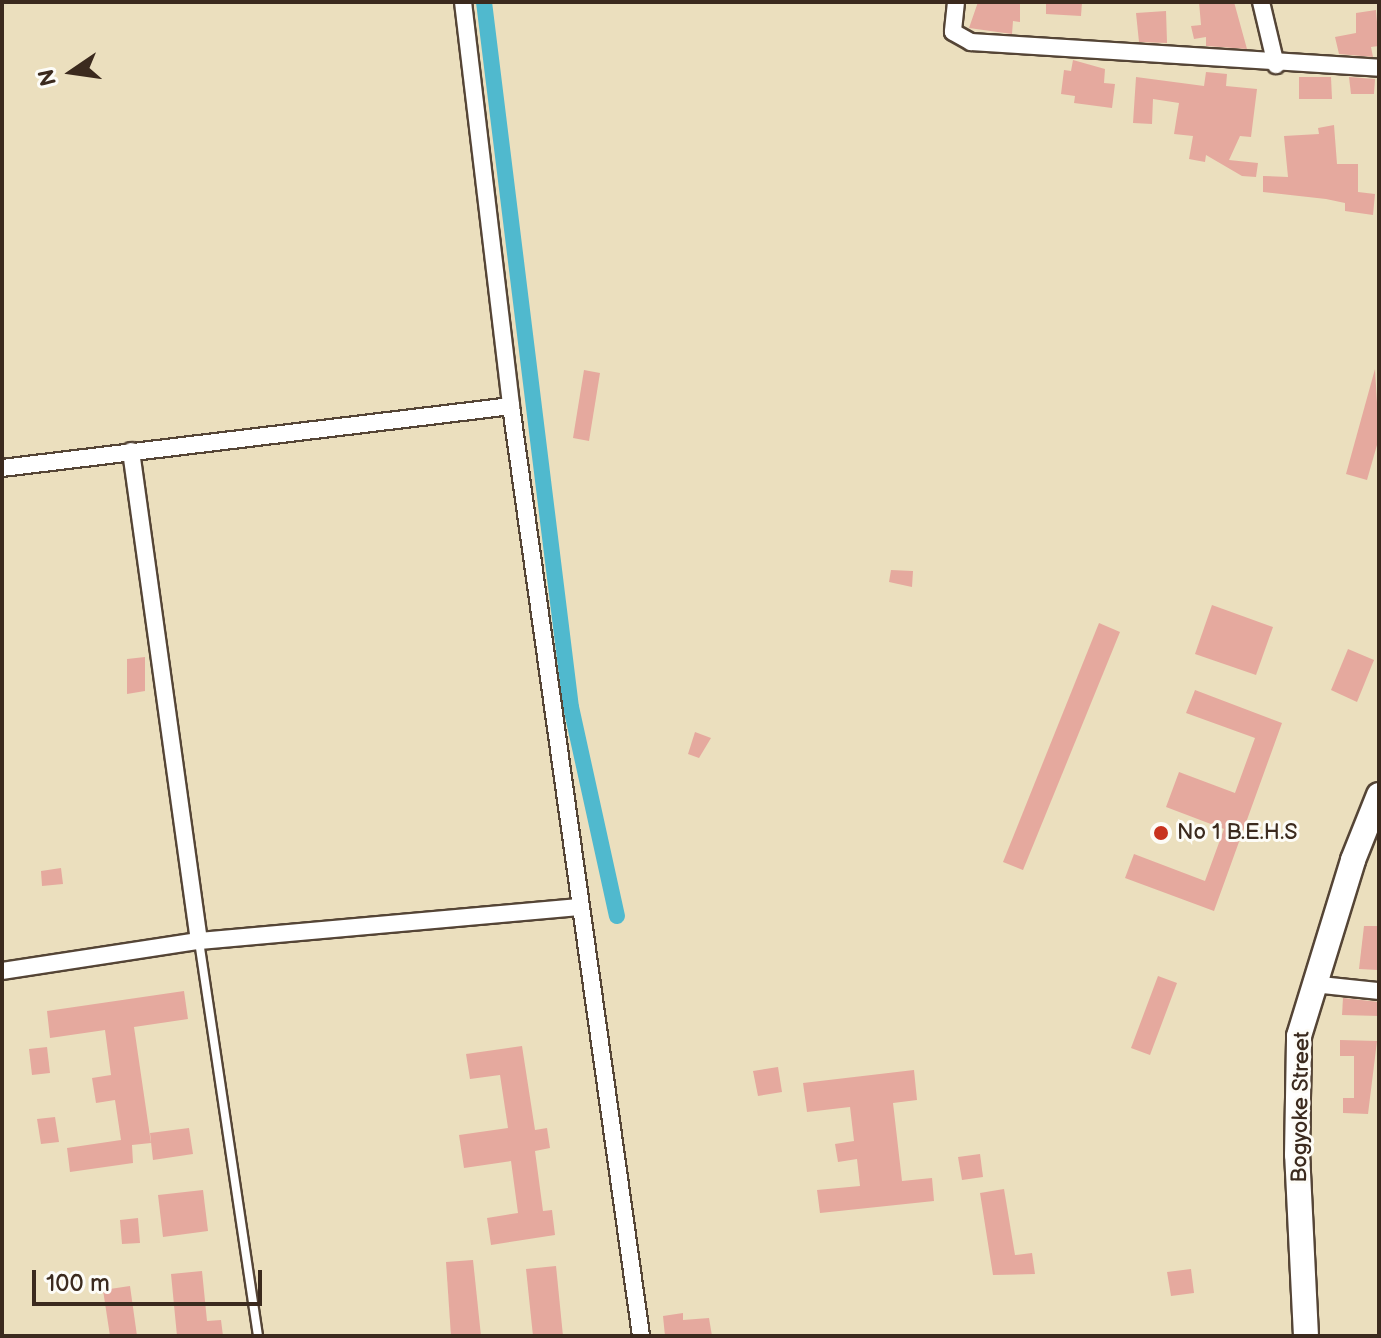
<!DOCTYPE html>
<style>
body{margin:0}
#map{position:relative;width:1381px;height:1338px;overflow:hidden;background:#ebdfbe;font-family:"Balsamiq Sans",sans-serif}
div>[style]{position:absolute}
.canal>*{height:16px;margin:-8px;padding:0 8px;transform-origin:8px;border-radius:8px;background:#50b9ce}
.building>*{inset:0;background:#e5a99e}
.roads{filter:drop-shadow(2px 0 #554536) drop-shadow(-2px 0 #554536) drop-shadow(0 2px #554536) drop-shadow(0 -2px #554536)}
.lane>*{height:8px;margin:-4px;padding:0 4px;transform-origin:4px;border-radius:4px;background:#fff}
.street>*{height:16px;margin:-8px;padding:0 8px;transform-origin:8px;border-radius:8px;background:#fff}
.secondary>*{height:24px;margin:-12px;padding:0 12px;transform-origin:12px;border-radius:12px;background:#fff}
.dots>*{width:22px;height:22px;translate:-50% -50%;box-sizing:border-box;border:4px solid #fdfcf7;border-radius:50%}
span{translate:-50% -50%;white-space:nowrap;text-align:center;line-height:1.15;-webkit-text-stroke:6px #fdfcf7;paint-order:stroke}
.poi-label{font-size:22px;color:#3b2a1e}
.left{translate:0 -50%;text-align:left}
.street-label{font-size:22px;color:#3b2a1e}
.frame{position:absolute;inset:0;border:4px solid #3b2a1e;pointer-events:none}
.north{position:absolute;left:32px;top:32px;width:80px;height:80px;-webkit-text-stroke:6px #fdfcf7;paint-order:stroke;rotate:257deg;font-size:22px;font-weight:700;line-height:32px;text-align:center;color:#3b2a1e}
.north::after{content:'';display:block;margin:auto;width:28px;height:36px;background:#3b2a1e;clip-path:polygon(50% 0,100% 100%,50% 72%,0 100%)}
.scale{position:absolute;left:32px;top:1270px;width:230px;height:36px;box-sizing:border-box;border:4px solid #3b2a1e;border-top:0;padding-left:10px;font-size:24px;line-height:28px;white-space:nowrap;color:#3b2a1e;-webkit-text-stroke:6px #fdfcf7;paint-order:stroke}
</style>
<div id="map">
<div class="canal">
<i style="left:484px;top:2px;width:710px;rotate:82.97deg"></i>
<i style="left:571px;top:707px;width:214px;rotate:77.6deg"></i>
</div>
<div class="building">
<i style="clip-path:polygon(978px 2px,1020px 2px,1020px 22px,1013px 21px,1012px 34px,969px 28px)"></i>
<i style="clip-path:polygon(1046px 2px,1082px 2px,1081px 16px,1046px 14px)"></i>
<i style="clip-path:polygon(1199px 2px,1234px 2px,1247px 49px,1206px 46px,1206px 37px,1194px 39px,1191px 26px,1201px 25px)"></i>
<i style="clip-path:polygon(1376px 10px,1379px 46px,1371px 47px,1373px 57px,1339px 54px,1335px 37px,1356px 33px,1356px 13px)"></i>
<i style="clip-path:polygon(1166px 11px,1167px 43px,1139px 42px,1136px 13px)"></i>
<i style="clip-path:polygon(1073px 60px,1105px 69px,1104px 83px,1115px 84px,1112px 108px,1074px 103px,1075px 96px,1061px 94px,1064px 70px,1071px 71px)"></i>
<i style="clip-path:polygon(1206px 72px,1227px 74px,1226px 86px,1257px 89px,1251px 137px,1240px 136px,1229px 160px,1258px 163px,1256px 177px,1242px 176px,1206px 155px,1205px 162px,1189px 159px,1193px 136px,1174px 134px,1179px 103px,1153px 99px,1152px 124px,1133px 123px,1136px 77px,1204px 86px)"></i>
<i style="clip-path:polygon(1299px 77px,1331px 77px,1332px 99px,1299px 99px)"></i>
<i style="clip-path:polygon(1349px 77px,1375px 79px,1374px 94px,1351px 94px)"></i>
<i style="clip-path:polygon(1334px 125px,1337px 164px,1358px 164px,1358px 192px,1375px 194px,1373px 215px,1345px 211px,1345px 203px,1326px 199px,1263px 192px,1263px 176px,1288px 177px,1284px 136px,1319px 134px,1318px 128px)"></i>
<i style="clip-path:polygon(1375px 369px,1379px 438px,1367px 480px,1346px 474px)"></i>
<i style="clip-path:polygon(584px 370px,600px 373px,589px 441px,573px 438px)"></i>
<i style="clip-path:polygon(891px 570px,913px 571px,912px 587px,889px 582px)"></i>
<i style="clip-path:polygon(1212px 605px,1273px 627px,1256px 675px,1195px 654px)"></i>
<i style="clip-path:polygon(1099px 623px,1120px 632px,1023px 870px,1003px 862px)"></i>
<i style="clip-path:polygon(1348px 649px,1374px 660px,1357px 702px,1331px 690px)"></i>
<i style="clip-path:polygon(145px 657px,145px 691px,127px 694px,127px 659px)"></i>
<i style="clip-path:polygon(1195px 690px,1282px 723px,1214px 911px,1125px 878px,1134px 854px,1205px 881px,1224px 829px,1166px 807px,1179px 772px,1235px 793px,1255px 738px,1186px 713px)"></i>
<i style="clip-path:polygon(695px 732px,711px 738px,699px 758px,688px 754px)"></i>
<i style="clip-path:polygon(61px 868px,63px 884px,42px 886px,41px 871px)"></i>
<i style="clip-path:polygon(1364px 926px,1379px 926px,1378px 970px,1359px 969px)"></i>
<i style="clip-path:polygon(1158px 976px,1177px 983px,1150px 1055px,1131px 1048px)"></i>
<i style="clip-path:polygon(184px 991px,188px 1019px,134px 1027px,151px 1143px,132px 1145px,133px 1163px,70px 1172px,67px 1148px,121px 1140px,115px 1100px,96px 1103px,92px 1078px,111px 1075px,105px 1030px,50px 1038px,47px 1011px)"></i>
<i style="clip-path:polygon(1343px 998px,1379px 1002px,1379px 1016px,1342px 1015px)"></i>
<i style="clip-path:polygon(1340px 1040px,1377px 1041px,1368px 1114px,1343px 1113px,1343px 1098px,1354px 1098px,1354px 1056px,1340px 1056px)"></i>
<i style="clip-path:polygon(522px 1046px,535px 1130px,547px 1128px,550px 1148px,535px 1151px,543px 1211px,552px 1210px,555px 1235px,491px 1245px,487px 1218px,518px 1213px,511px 1161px,464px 1168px,459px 1135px,508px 1128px,500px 1075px,470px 1079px,466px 1054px)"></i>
<i style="clip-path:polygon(47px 1047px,50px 1073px,32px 1075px,29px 1049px)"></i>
<i style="clip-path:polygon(778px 1067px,782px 1092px,758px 1096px,753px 1071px)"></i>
<i style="clip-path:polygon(914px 1070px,917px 1100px,893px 1103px,902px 1181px,932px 1178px,934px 1201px,820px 1213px,817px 1190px,860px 1186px,857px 1159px,838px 1162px,835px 1144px,854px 1141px,850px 1107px,807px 1112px,803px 1083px)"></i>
<i style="clip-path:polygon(55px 1117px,59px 1142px,41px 1144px,37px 1119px)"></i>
<i style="clip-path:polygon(189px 1128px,193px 1154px,153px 1160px,150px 1133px)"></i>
<i style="clip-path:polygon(980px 1154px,983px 1177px,962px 1180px,958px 1157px)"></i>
<i style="clip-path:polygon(1004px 1189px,1015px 1255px,1032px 1253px,1035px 1274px,993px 1275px,980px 1193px)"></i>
<i style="clip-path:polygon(203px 1190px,208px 1231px,163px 1237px,158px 1195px)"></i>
<i style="clip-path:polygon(138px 1218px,140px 1243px,122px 1244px,120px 1220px)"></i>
<i style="clip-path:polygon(473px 1260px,481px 1336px,451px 1336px,446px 1262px)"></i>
<i style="clip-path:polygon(556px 1266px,563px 1336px,533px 1336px,526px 1269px)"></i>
<i style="clip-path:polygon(1191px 1269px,1194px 1293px,1171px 1296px,1167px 1272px)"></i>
<i style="clip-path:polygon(202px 1271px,207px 1321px,221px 1320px,223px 1336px,177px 1336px,171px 1274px)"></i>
<i style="clip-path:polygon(130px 1286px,137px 1336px,110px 1336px,103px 1290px)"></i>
<i style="clip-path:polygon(683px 1313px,683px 1320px,709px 1318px,712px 1336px,665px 1336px,663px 1316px)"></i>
</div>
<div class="roads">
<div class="lane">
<i style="left:199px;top:941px;width:399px;rotate:81.5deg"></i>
</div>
<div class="street">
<i style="left:463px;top:2px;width:407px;rotate:83.2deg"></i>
<i style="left:511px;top:406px;width:939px;rotate:82.04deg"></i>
<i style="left:956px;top:2px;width:30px;rotate:96deg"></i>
<i style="left:953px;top:32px;width:21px;rotate:29deg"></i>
<i style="left:971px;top:42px;width:409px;rotate:3.6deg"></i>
<i style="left:1261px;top:2px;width:65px;rotate:76.6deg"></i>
<i style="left:131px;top:451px;width:495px;rotate:82.1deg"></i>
<i style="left:2px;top:468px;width:513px;rotate:-6.94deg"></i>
<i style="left:2px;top:971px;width:199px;rotate:-8.7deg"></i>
<i style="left:199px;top:941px;width:382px;rotate:-5.1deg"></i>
<i style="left:1312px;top:984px;width:67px;rotate:6deg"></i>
</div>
<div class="secondary">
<i style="left:1306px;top:1336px;width:181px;rotate:-92.8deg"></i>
<i style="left:1297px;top:1155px;width:119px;rotate:-89deg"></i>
<i style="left:1299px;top:1036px;width:184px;rotate:-72.9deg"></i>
<i style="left:1353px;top:860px;width:70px;rotate:-68.2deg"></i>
</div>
</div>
<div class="dots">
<i style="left:1161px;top:833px;background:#c8321e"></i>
</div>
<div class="poi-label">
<span class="left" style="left:1177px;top:833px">No 1 B.E.H.S</span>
</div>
<div class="street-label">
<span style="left:1301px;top:1107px;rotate:-89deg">Bogyoke Street</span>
</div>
<div class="frame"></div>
<div class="north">N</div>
<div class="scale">100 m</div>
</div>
